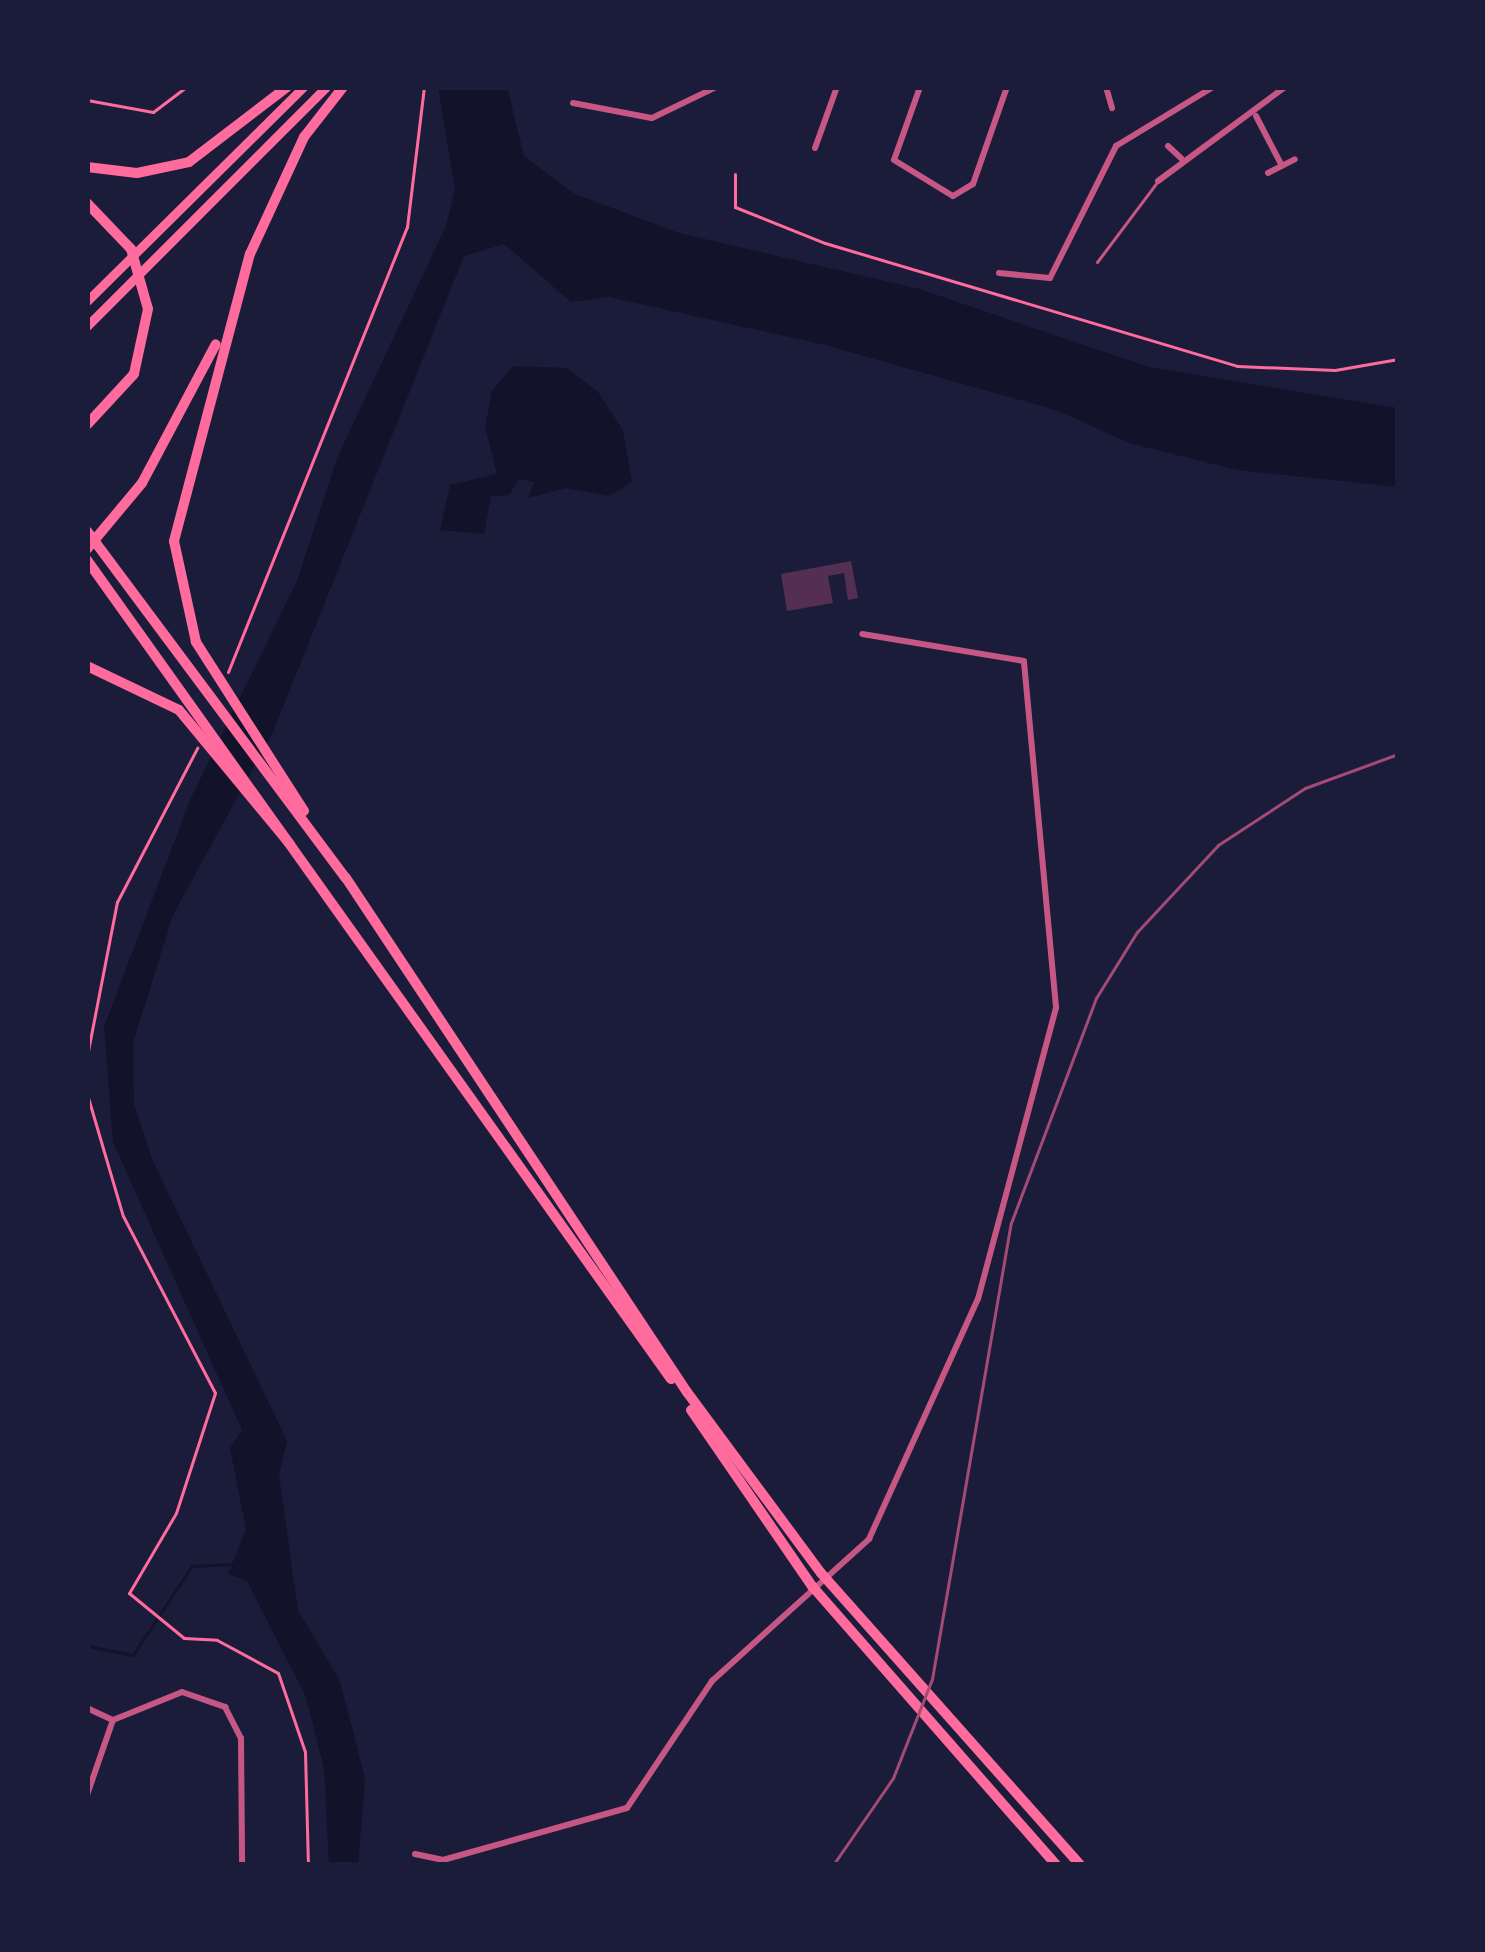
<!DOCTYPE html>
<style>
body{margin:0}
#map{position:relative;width:1485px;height:1952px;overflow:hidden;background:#1b1b3a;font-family:"Times New Roman",serif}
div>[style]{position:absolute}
.water>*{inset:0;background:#12122b}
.stream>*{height:3px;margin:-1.5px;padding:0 1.5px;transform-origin:1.5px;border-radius:1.5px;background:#12122b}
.building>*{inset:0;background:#542f53}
.path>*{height:3px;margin:-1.5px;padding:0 1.5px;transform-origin:1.5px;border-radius:1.5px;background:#ff6b9d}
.service>*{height:3px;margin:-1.5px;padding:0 1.5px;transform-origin:1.5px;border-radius:1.5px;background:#c65784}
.minor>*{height:6px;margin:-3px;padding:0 3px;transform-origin:3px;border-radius:3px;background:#c65784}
.primary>*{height:9px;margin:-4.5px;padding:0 4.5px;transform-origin:4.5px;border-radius:4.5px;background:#ff6b9d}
.motorway>*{height:10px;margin:-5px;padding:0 5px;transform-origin:5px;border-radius:5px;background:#ff6b9d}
.rail>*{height:3px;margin:-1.5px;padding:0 1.5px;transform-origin:1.5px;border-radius:1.5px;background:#a44b75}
span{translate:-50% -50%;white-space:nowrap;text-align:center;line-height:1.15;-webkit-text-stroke:9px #1b1b3a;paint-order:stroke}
.frame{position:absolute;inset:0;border:90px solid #1b1b3a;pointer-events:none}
</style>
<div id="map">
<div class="water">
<i style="clip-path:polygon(438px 87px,507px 87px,524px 156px,575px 194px,679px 233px,919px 289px,1149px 367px,1398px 408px,1398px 487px,1237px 470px,1129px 443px,1059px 411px,825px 345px,609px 297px,571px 302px,504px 244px,464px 256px,273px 732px,173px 915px,133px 1043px,134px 1104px,152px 1159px,287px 1441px,279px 1475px,298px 1610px,340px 1681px,365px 1779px,358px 1865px,329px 1865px,324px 1768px,306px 1697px,247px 1581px,228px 1574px,246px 1529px,230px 1448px,242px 1430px,113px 1142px,104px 1027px,190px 800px,297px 581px,337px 458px,446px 226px,455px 188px)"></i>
<i style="clip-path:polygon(513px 366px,567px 368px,598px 392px,623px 430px,632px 482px,609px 496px,566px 488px,528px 498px,534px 482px,519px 479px,509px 495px,491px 496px,484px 534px,440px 530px,450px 485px,497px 474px,485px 427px,492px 391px)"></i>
</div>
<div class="stream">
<i style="left:87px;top:1646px;width:47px;rotate:11.1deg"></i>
<i style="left:133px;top:1655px;width:107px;rotate:-56.5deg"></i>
<i style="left:192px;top:1566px;width:39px;rotate:-3deg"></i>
</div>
<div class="building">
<i style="clip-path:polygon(851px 561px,858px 598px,848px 600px,844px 573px,828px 576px,833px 603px,787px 611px,781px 574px)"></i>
</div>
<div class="path">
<i style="left:87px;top:100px;width:67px;rotate:10.3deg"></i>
<i style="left:153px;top:112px;width:41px;rotate:-37.1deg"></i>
<i style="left:735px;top:174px;width:33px;rotate:90deg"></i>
<i style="left:735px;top:207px;width:97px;rotate:21.8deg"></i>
<i style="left:825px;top:243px;width:430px;rotate:16.6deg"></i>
<i style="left:1237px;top:366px;width:98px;rotate:2.3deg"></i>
<i style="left:1335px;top:370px;width:64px;rotate:-9.9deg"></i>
<i style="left:228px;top:672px;width:480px;rotate:-68.1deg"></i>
<i style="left:407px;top:227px;width:141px;rotate:-83.1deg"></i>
<i style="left:87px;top:1056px;width:157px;rotate:-79deg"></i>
<i style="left:117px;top:902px;width:174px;rotate:-62.5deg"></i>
<i style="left:87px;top:1094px;width:127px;rotate:73.6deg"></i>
<i style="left:123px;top:1216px;width:199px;rotate:62.5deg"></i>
<i style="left:215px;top:1393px;width:126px;rotate:108deg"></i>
<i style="left:176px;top:1513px;width:93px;rotate:120.4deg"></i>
<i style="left:129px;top:1593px;width:71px;rotate:39.3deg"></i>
<i style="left:184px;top:1638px;width:33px;rotate:3deg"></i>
<i style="left:217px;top:1640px;width:69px;rotate:28.4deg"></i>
<i style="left:278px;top:1673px;width:83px;rotate:71.1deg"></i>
<i style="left:305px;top:1752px;width:113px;rotate:88.5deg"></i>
</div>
<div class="service">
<i style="left:1097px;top:262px;width:100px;rotate:-53.1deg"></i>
</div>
<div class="minor">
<i style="left:920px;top:87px;width:77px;rotate:109.6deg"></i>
<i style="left:894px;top:160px;width:69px;rotate:31.4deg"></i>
<i style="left:953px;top:196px;width:23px;rotate:-31deg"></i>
<i style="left:973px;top:184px;width:103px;rotate:-70.7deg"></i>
<i style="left:1106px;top:87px;width:22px;rotate:74deg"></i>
<i style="left:573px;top:103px;width:80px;rotate:10.8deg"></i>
<i style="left:652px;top:118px;width:71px;rotate:-25.8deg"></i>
<i style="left:1256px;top:116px;width:56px;rotate:62.5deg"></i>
<i style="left:1168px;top:146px;width:18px;rotate:43deg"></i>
<i style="left:815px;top:148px;width:65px;rotate:-70.2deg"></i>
<i style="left:1268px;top:173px;width:30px;rotate:-27deg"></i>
<i style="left:1158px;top:181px;width:158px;rotate:-36.5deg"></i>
<i style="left:999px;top:273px;width:51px;rotate:5.6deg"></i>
<i style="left:1050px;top:278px;width:148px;rotate:-63.4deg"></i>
<i style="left:1116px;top:146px;width:114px;rotate:-31.3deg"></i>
<i style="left:87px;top:1708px;width:29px;rotate:25deg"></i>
<i style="left:113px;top:1720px;width:74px;rotate:-22.1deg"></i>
<i style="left:182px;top:1692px;width:46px;rotate:19.2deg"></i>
<i style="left:225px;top:1707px;width:35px;rotate:63deg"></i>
<i style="left:241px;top:1738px;width:127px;rotate:89.5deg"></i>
<i style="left:87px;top:1795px;width:79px;rotate:-70.9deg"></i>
<i style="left:415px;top:1854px;width:29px;rotate:12deg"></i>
<i style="left:443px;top:1860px;width:191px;rotate:-15.8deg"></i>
<i style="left:627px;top:1808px;width:153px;rotate:-56.2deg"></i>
<i style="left:712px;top:1681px;width:212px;rotate:-42.1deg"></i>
<i style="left:869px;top:1539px;width:264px;rotate:-65.6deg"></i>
<i style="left:978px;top:1299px;width:302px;rotate:-75deg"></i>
<i style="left:1056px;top:1007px;width:347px;rotate:-95.3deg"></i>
<i style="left:1024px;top:661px;width:164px;rotate:-170.5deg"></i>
</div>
<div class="primary">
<i style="left:87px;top:301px;width:304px;rotate:-44.7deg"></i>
<i style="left:87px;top:326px;width:338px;rotate:-45deg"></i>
</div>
<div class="motorway">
<i style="left:87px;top:167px;width:50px;rotate:6.8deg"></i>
<i style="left:137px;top:173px;width:53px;rotate:-11.9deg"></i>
<i style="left:189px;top:162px;width:123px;rotate:-37.4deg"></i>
<i style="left:87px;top:203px;width:64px;rotate:46.3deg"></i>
<i style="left:131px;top:249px;width:62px;rotate:74.2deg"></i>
<i style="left:148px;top:309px;width:66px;rotate:102.2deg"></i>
<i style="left:134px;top:374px;width:69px;rotate:132.7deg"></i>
<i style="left:87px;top:531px;width:433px;rotate:53.3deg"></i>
<i style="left:346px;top:878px;width:617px;rotate:56.44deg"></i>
<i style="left:687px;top:1392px;width:225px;rotate:53.5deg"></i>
<i style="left:821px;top:1573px;width:390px;rotate:48.4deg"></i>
<i style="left:87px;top:549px;width:86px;rotate:-50.2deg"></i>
<i style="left:142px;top:483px;width:157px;rotate:-62deg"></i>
<i style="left:87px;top:560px;width:1006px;rotate:54.51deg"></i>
<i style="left:87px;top:666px;width:102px;rotate:25.6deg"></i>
<i style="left:179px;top:710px;width:174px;rotate:50.4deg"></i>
<i style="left:304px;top:811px;width:201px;rotate:-122.6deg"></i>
<i style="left:196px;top:642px;width:103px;rotate:-102.3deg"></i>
<i style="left:174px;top:541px;width:297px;rotate:-75.2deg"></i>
<i style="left:250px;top:254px;width:129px;rotate:-65.2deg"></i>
<i style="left:304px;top:137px;width:63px;rotate:-52deg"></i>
<i style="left:691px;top:1410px;width:214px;rotate:55.5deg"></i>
<i style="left:812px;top:1586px;width:371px;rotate:48.8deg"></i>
</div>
<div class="rail">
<i style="left:833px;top:1865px;width:106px;rotate:-55.4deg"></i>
<i style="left:893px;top:1778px;width:106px;rotate:-68.5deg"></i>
<i style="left:932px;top:1679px;width:463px;rotate:-80.2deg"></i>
<i style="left:1011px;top:1223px;width:241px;rotate:-69.3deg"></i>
<i style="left:1096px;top:998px;width:78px;rotate:-58.2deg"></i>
<i style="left:1137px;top:932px;width:119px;rotate:-47deg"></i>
<i style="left:1218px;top:845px;width:104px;rotate:-33.2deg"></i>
<i style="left:1305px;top:788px;width:99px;rotate:-20.1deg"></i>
</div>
<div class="frame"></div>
</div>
